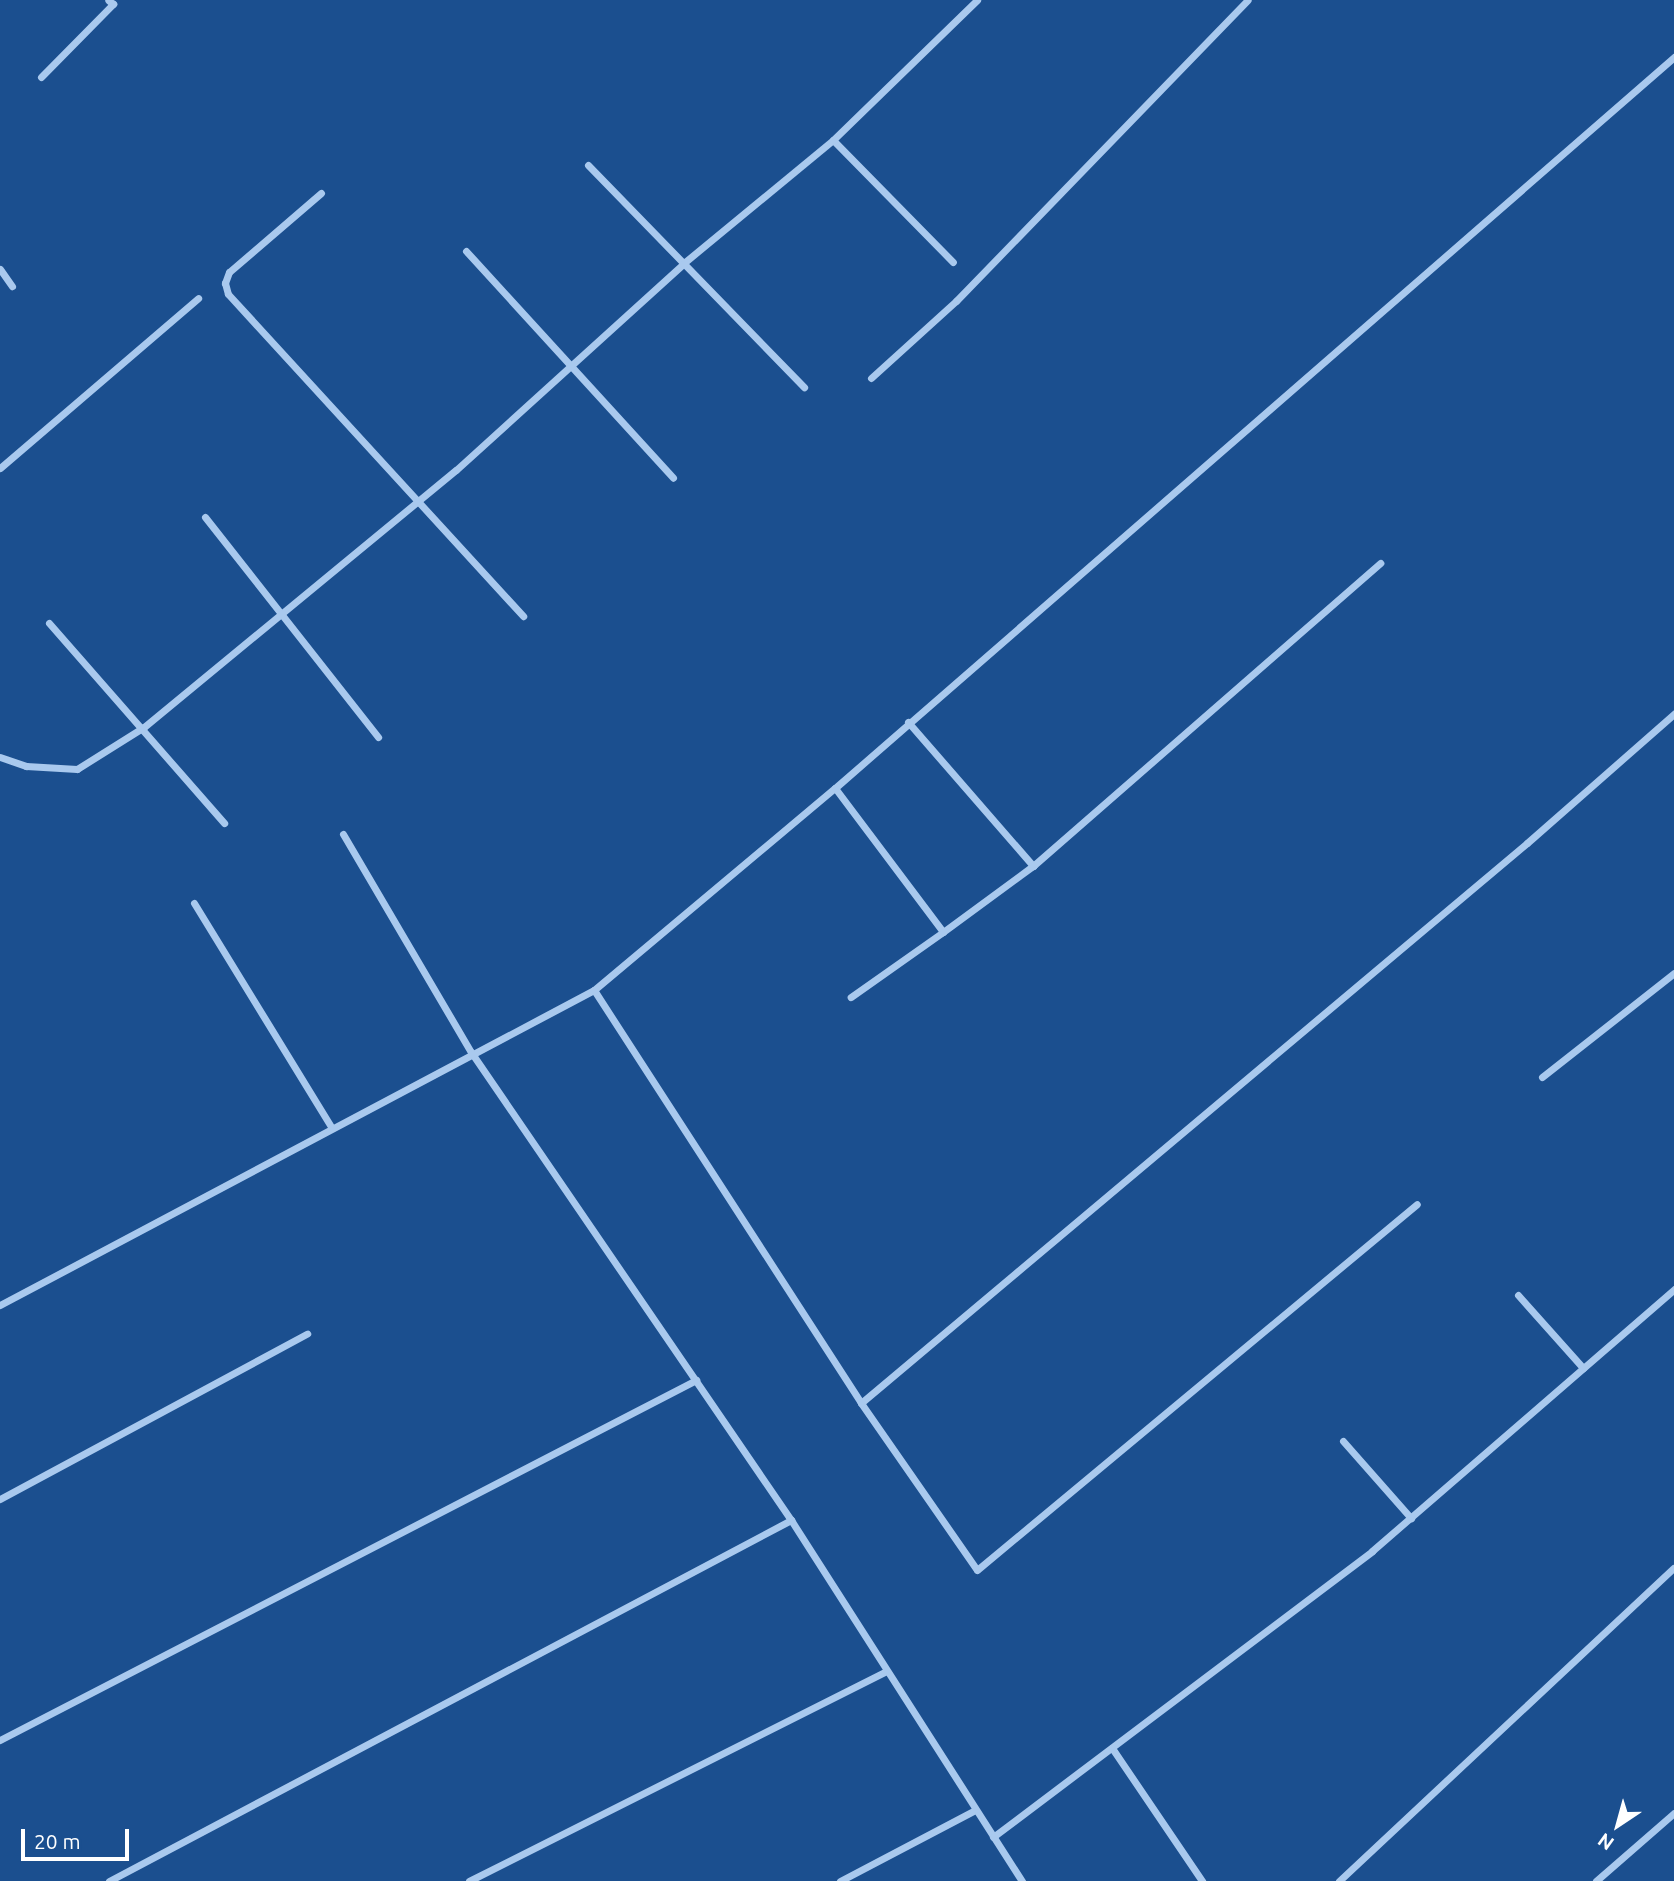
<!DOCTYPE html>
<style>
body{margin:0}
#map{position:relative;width:1674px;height:1881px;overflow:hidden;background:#1b4f8f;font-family:Ubuntu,sans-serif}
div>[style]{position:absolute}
.minor>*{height:7px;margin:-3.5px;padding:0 3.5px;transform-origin:3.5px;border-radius:3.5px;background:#a9c9ee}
span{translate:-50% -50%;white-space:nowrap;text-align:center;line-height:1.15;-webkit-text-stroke:5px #1b4f8f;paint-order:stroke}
.north{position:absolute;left:1583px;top:1790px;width:70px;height:70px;-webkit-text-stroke:5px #1b4f8f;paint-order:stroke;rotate:216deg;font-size:19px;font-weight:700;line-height:28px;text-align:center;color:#fff}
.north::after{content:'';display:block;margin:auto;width:24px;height:32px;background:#fff;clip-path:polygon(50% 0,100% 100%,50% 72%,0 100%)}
.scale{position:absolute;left:21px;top:1829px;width:108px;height:32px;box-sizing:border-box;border:4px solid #fff;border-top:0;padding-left:9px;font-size:21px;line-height:24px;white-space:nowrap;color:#fff;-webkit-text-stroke:5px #1b4f8f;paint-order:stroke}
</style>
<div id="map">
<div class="minor">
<i style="left:41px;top:77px;width:103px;rotate:-45.4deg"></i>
<i style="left:113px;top:4px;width:6px;rotate:-141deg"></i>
<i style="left:833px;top:140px;width:171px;rotate:45.5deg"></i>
<i style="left:588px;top:165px;width:310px;rotate:45.8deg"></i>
<i style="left:321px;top:193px;width:121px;rotate:139.3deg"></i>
<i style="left:229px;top:272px;width:12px;rotate:110deg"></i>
<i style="left:225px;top:283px;width:11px;rotate:75deg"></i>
<i style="left:228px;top:294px;width:437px;rotate:47.5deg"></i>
<i style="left:466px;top:251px;width:307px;rotate:47.6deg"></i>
<i style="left:0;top:269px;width:21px;rotate:55deg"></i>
<i style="left:871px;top:378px;width:115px;rotate:-42.2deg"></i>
<i style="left:956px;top:301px;width:419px;rotate:-45.9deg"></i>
<i style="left:0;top:468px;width:261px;rotate:-40.6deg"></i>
<i style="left:205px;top:517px;width:280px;rotate:51.8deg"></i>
<i style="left:49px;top:623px;width:266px;rotate:48.8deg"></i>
<i style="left:908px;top:722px;width:191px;rotate:49deg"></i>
<i style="left:0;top:757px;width:28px;rotate:19deg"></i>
<i style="left:26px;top:766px;width:51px;rotate:3.4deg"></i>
<i style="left:77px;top:769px;width:79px;rotate:-32.1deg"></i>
<i style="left:144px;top:727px;width:404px;rotate:-39.5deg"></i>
<i style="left:456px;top:470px;width:309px;rotate:-42.2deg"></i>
<i style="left:685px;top:262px;width:192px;rotate:-39.5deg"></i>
<i style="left:833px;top:140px;width:201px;rotate:-44.2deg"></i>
<i style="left:835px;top:788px;width:180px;rotate:53.1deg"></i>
<i style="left:943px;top:932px;width:113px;rotate:144.8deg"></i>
<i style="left:343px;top:834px;width:253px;rotate:59.6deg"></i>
<i style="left:471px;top:1052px;width:567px;rotate:55.64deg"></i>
<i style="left:791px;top:1520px;width:429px;rotate:57.4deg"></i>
<i style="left:194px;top:903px;width:263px;rotate:58.5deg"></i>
<i style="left:943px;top:932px;width:112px;rotate:-36.3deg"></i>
<i style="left:1033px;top:866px;width:461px;rotate:-41.1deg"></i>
<i style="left:594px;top:990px;width:492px;rotate:57.1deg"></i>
<i style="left:861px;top:1403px;width:203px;rotate:55.2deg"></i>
<i style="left:977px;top:1570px;width:572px;rotate:-39.75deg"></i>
<i style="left:1542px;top:1077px;width:168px;rotate:-38.2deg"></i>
<i style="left:1518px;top:1295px;width:98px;rotate:48.3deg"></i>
<i style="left:0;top:1305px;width:672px;rotate:-27.94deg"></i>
<i style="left:594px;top:990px;width:314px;rotate:-40deg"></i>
<i style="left:835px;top:788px;width:1113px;rotate:-41.06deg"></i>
<i style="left:861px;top:1403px;width:870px;rotate:-40.06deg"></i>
<i style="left:1527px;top:843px;width:196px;rotate:-41.3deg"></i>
<i style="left:1343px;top:1441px;width:103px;rotate:48.6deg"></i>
<i style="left:0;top:1499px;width:349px;rotate:-28.3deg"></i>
<i style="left:0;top:1740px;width:784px;rotate:-27.35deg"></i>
<i style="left:1112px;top:1748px;width:161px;rotate:55.9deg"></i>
<i style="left:993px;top:1837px;width:475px;rotate:-37deg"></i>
<i style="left:1372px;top:1551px;width:400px;rotate:-40.9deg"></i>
<i style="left:109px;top:1881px;width:772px;rotate:-27.89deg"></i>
<i style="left:469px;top:1881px;width:466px;rotate:-26.7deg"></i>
<i style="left:840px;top:1881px;width:153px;rotate:-27.7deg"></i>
<i style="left:1339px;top:1881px;width:458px;rotate:-43.1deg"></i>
<i style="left:1596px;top:1881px;width:103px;rotate:-41.1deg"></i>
</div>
<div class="north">N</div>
<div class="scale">20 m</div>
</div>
